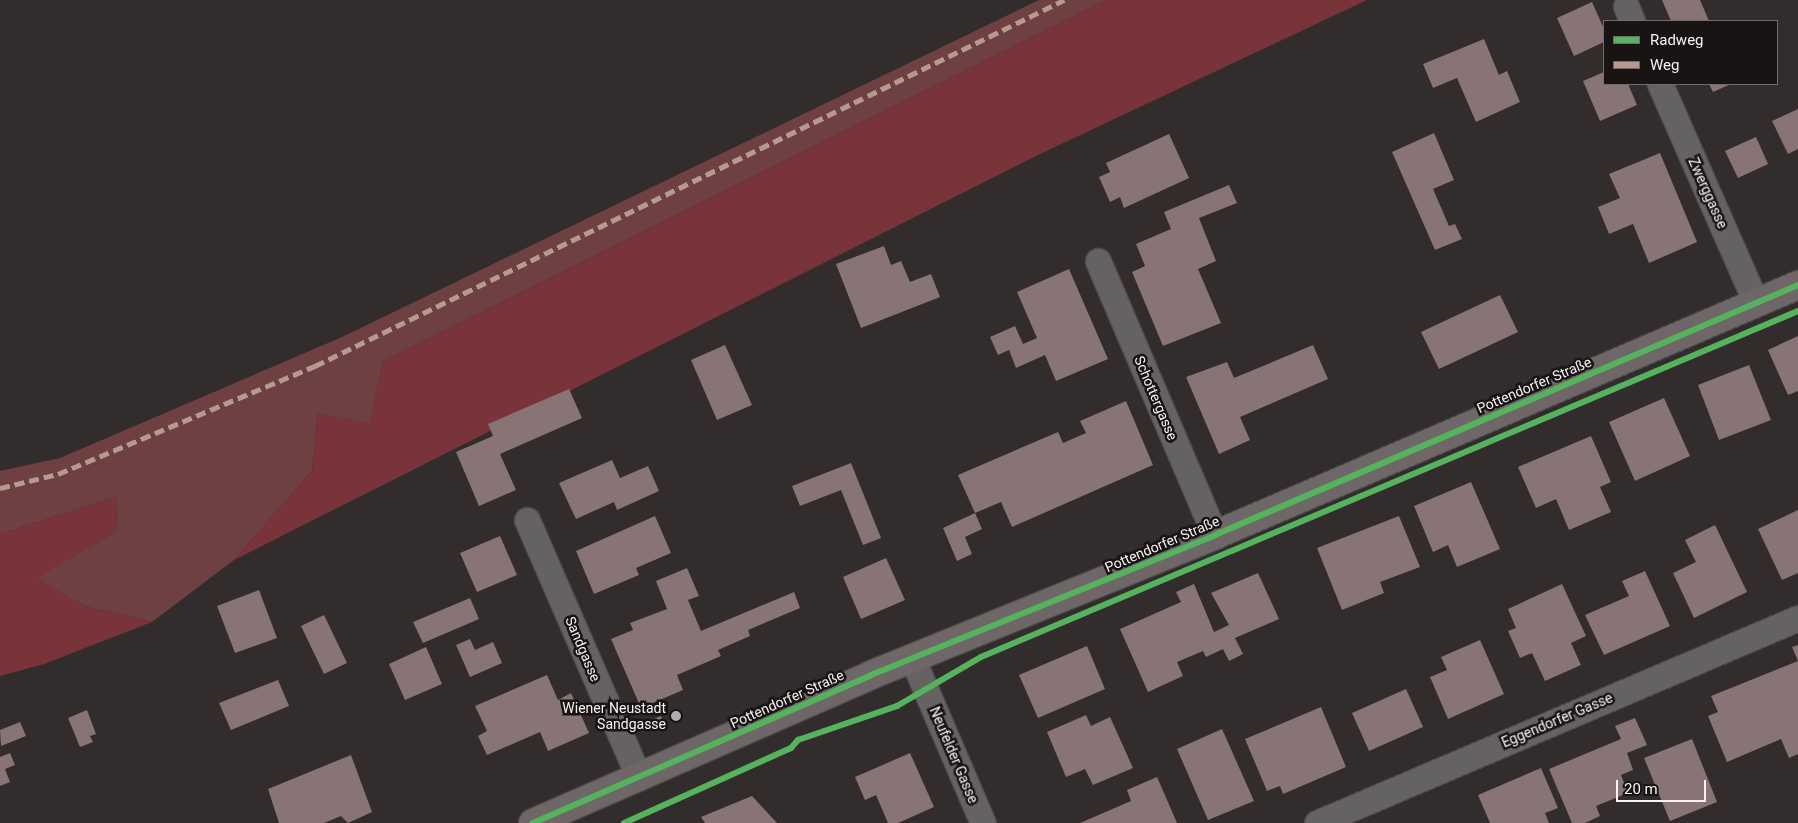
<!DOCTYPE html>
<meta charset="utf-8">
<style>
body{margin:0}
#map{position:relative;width:1798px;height:823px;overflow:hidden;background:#322c2c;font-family:Roboto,sans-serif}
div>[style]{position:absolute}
.green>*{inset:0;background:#6f4042}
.forest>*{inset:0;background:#783439}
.building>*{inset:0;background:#887475}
.roads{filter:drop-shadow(1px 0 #4e4a4a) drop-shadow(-1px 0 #4e4a4a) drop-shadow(0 1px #4e4a4a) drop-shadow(0 -1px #4e4a4a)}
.minor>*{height:25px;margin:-12.5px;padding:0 12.5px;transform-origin:12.5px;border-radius:12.5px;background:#656262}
.secondary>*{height:28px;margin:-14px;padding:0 14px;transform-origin:14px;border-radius:14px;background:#6f6767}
.quiet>*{height:5px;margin-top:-2.5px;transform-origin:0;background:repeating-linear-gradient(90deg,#b69a8f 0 10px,transparent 0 15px)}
.cycleway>*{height:6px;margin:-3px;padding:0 3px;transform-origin:3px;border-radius:3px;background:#56b35d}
.dots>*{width:14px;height:14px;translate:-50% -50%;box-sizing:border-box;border:2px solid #181414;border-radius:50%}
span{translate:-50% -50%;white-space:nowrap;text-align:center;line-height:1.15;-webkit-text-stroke:5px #181414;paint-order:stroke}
.street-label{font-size:14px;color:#f8f1f1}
.poi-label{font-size:14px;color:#f8f1f1}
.right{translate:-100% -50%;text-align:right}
.legend{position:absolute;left:1603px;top:20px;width:175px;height:65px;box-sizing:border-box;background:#181414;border:1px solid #726c6c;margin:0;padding:6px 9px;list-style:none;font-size:15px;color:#f8f1f1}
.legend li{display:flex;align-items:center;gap:10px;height:25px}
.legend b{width:25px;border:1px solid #726c6c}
.scale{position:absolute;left:1616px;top:780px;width:90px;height:22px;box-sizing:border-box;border:2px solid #f8f1f1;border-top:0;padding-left:6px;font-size:15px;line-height:18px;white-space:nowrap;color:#f8f1f1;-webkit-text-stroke:4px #181414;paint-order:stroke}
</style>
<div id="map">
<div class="green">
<i style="clip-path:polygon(1039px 0,1107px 0,383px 361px,370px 424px,318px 413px,312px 471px,234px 560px,152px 622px,84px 606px,36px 578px,117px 531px,116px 497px,0 534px,0 471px,60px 458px,342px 337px)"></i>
</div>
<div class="forest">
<i style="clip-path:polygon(1107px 0,1367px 0,1038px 155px,234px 560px,312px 471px,318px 413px,370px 423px,383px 361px)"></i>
<i style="clip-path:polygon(116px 497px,117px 531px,37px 578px,84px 606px,152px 622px,44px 664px,0 676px,0 534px)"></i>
</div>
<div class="building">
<i style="clip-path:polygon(1662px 0,1700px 0,1709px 21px,1671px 21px)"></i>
<i style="clip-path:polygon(1592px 2px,1604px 29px,1604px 42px,1574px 56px,1557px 18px)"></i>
<i style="clip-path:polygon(1484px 39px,1499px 75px,1507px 71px,1520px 102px,1476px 122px,1457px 78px,1433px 88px,1423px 64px)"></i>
<i style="clip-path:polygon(1604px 72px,1604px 84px,1628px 84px,1637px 105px,1600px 121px,1583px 81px)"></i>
<i style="clip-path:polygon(1709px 84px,1731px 84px,1713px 92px)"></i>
<i style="clip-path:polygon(1798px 109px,1798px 149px,1788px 154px,1772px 121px)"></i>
<i style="clip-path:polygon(1434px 133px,1454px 180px,1433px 189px,1449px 226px,1455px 224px,1462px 239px,1435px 250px,1392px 152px)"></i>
<i style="clip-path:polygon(1169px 134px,1189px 178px,1124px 208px,1120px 197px,1110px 202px,1099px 177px,1110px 172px,1106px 163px)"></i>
<i style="clip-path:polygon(1756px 137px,1768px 164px,1738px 178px,1725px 151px)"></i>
<i style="clip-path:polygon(1660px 153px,1697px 242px,1649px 263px,1633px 224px,1609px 234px,1598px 207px,1620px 198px,1609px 174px)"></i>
<i style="clip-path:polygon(1229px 185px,1237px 203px,1199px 218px,1216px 261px,1198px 269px,1221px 323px,1163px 346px,1132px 272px,1145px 266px,1136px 244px,1171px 229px,1164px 212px)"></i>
<i style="clip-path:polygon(884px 246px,891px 265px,901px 261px,910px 282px,931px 274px,940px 297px,861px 328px,836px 264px)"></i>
<i style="clip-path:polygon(1069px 269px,1108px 359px,1056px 381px,1045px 355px,1016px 368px,1009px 350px,998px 355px,990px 337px,1015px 326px,1023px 344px,1037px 338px,1017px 292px)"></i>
<i style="clip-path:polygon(1500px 295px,1518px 332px,1439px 369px,1421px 332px)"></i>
<i style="clip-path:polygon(1798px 336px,1798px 391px,1788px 395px,1768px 350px)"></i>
<i style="clip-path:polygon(725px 345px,752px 405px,717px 420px,691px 360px)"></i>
<i style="clip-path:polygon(1313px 345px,1328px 379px,1240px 417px,1250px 440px,1219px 454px,1186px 377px,1227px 362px,1234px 378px)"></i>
<i style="clip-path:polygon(1749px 365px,1771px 420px,1719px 440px,1698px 385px)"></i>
<i style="clip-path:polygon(569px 389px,582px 418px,500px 454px,516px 490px,479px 506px,456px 452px,493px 436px,488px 424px)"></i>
<i style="clip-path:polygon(1664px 398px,1690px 456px,1635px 481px,1609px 422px)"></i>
<i style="clip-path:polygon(1126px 401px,1153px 465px,1012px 527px,1001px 502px,975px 513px,958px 475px,1058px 432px,1063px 443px,1086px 433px,1080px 421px)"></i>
<i style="clip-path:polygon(1591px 436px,1611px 482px,1600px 487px,1611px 512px,1569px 530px,1556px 499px,1536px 508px,1518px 467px)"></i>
<i style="clip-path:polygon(612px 460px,620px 478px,648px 466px,659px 491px,617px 510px,614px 502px,576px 519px,559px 483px)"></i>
<i style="clip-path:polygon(851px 463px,881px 538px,863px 545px,841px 490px,800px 506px,792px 486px)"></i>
<i style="clip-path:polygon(1471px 482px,1500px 549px,1457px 567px,1448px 545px,1433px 552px,1414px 506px)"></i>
<i style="clip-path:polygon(1798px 510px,1798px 573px,1782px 580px,1758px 529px)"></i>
<i style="clip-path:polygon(975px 513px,982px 529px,965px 537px,972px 554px,957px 561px,943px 528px)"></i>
<i style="clip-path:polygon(655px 516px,671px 553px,636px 568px,639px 575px,594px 594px,576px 551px)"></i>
<i style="clip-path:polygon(1399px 516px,1420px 567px,1380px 582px,1384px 593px,1342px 610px,1317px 548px)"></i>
<i style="clip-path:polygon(1715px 525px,1747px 592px,1694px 618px,1673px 573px,1696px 562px,1685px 540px)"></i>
<i style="clip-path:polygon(500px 536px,517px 575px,477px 592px,460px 553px)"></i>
<i style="clip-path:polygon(886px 558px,905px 600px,861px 619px,843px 577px)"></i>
<i style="clip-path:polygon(687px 568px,699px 596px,688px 600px,701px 631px,794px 592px,800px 608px,748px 630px,750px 636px,718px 650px,721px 656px,677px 675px,683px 690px,641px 708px,611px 639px,633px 630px,630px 623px,667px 609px,656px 581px)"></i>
<i style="clip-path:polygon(1645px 571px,1670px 626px,1604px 655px,1585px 615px,1629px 596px,1622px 581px)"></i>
<i style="clip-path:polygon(1258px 573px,1279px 619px,1235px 638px,1243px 654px,1229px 661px,1223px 649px,1206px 657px,1203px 651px,1177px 662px,1183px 676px,1148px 692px,1120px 629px,1181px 602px,1176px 592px,1194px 584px,1214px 632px,1229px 625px,1211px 593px)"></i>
<i style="clip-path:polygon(1562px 584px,1586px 636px,1571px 643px,1581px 665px,1545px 681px,1532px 653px,1520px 658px,1508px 631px,1516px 628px,1508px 609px)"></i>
<i style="clip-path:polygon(259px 590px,277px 638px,235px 653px,217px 606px)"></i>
<i style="clip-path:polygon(470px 598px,479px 619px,423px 643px,413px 622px)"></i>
<i style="clip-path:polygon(324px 615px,347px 663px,324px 674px,301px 626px)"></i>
<i style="clip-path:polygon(470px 639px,475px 650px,493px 642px,502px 663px,470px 677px,456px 645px)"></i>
<i style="clip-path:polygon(1480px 640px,1504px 694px,1448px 719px,1430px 677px,1447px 670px,1441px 657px)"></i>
<i style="clip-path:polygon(1798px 645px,1798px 754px,1789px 758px,1781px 739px,1727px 762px,1708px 716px,1718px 712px,1711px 696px,1798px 661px,1792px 647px)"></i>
<i style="clip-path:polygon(1087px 646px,1105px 689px,1038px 718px,1019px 675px)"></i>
<i style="clip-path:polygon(426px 647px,442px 684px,405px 700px,389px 664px)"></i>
<i style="clip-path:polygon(547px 675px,558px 700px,571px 693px,589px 733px,548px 751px,540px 732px,487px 755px,478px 736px,487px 731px,475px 706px)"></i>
<i style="clip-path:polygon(278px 680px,289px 706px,231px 730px,219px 703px)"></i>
<i style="clip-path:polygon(1406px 689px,1423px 727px,1369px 751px,1352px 713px)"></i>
<i style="clip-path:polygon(1321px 707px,1346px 767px,1283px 794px,1280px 786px,1267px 791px,1245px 739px)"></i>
<i style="clip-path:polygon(87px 710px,96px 734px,90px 736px,93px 742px,80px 747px,68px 718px)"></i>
<i style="clip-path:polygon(1086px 715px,1091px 726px,1110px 717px,1133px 768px,1093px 785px,1085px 769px,1066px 777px,1047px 732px)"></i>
<i style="clip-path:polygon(661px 716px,664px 723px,642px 732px,639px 725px)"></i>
<i style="clip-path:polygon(1635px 718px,1647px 745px,1627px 753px,1633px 770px,1621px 775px,1628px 793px,1596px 806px,1600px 816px,1585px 823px,1572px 823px,1549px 769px,1621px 739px,1615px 726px)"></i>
<i style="clip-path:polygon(20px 722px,26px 736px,1px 746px,0 730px)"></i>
<i style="clip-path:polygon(1222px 729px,1254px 801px,1208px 820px,1177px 749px)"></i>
<i style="clip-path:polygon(1692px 739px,1717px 802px,1670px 821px,1644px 758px)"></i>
<i style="clip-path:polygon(10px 753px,15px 765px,5px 769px,10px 782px,0 786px,0 757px)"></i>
<i style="clip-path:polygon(910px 753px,934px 807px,898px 823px,888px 823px,876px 795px,865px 800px,855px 777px)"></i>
<i style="clip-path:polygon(351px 755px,372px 812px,348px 823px,341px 816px,324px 823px,279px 823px,268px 789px)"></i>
<i style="clip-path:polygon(1541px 768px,1558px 808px,1545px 813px,1549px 823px,1490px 823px,1478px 795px)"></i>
<i style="clip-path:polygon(1157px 777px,1177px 823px,1080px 823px,1131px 801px,1127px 790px)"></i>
<i style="clip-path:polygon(752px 796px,777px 823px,705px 823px,701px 817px)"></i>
</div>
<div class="roads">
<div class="minor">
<i style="left:1626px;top:6px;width:16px;rotate:68deg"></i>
<i style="left:1660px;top:84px;width:239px;rotate:66.3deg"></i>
<i style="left:1098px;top:261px;width:298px;rotate:66.9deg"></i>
<i style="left:527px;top:520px;width:281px;rotate:66.5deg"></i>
<i style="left:913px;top:660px;width:177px;rotate:66.8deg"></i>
<i style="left:1317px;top:823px;width:523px;rotate:-23.08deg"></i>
</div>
<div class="secondary">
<i style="left:533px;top:823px;width:369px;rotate:-23.6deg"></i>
<i style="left:871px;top:675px;width:371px;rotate:-22.1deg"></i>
<i style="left:1215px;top:535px;width:634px;rotate:-23.21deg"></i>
</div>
</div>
<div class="quiet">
<i style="left:0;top:488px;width:60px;rotate:-13.6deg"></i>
<i style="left:58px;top:474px;width:279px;rotate:-22.8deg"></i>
<i style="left:315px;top:366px;width:834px;rotate:-26.04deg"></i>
</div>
<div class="cycleway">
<i style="left:533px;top:823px;width:369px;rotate:-23.6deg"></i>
<i style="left:871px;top:675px;width:371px;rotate:-22.1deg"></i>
<i style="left:1215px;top:535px;width:634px;rotate:-23.21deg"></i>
<i style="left:624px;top:823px;width:183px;rotate:-24.2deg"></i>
<i style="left:791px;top:748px;width:11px;rotate:-49deg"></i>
<i style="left:798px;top:740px;width:105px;rotate:-19deg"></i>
<i style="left:897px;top:706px;width:97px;rotate:-30.3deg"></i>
<i style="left:981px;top:657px;width:887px;rotate:-22.95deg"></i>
</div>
<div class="dots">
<i style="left:676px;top:716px;background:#b3acac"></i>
</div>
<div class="street-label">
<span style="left:1708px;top:193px;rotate:66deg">Zwerggasse</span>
<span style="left:1534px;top:385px;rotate:-23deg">Pottendorfer Straße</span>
<span style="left:1156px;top:398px;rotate:67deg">Schottergasse</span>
<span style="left:1162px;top:544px;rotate:-23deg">Pottendorfer Straße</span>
<span style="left:583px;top:649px;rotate:67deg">Sandgasse</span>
<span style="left:787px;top:699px;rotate:-24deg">Pottendorfer Straße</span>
<span style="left:1557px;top:720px;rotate:-23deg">Eggendorfer Gasse</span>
<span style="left:954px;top:755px;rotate:67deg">Neufelder Gasse</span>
</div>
<div class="poi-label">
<span class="right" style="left:666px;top:716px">Wiener Neustadt<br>Sandgasse</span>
</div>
<ul class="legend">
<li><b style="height:6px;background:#56b35d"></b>Radweg</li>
<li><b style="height:6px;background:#b69a8f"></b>Weg</li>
</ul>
<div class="scale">20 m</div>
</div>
